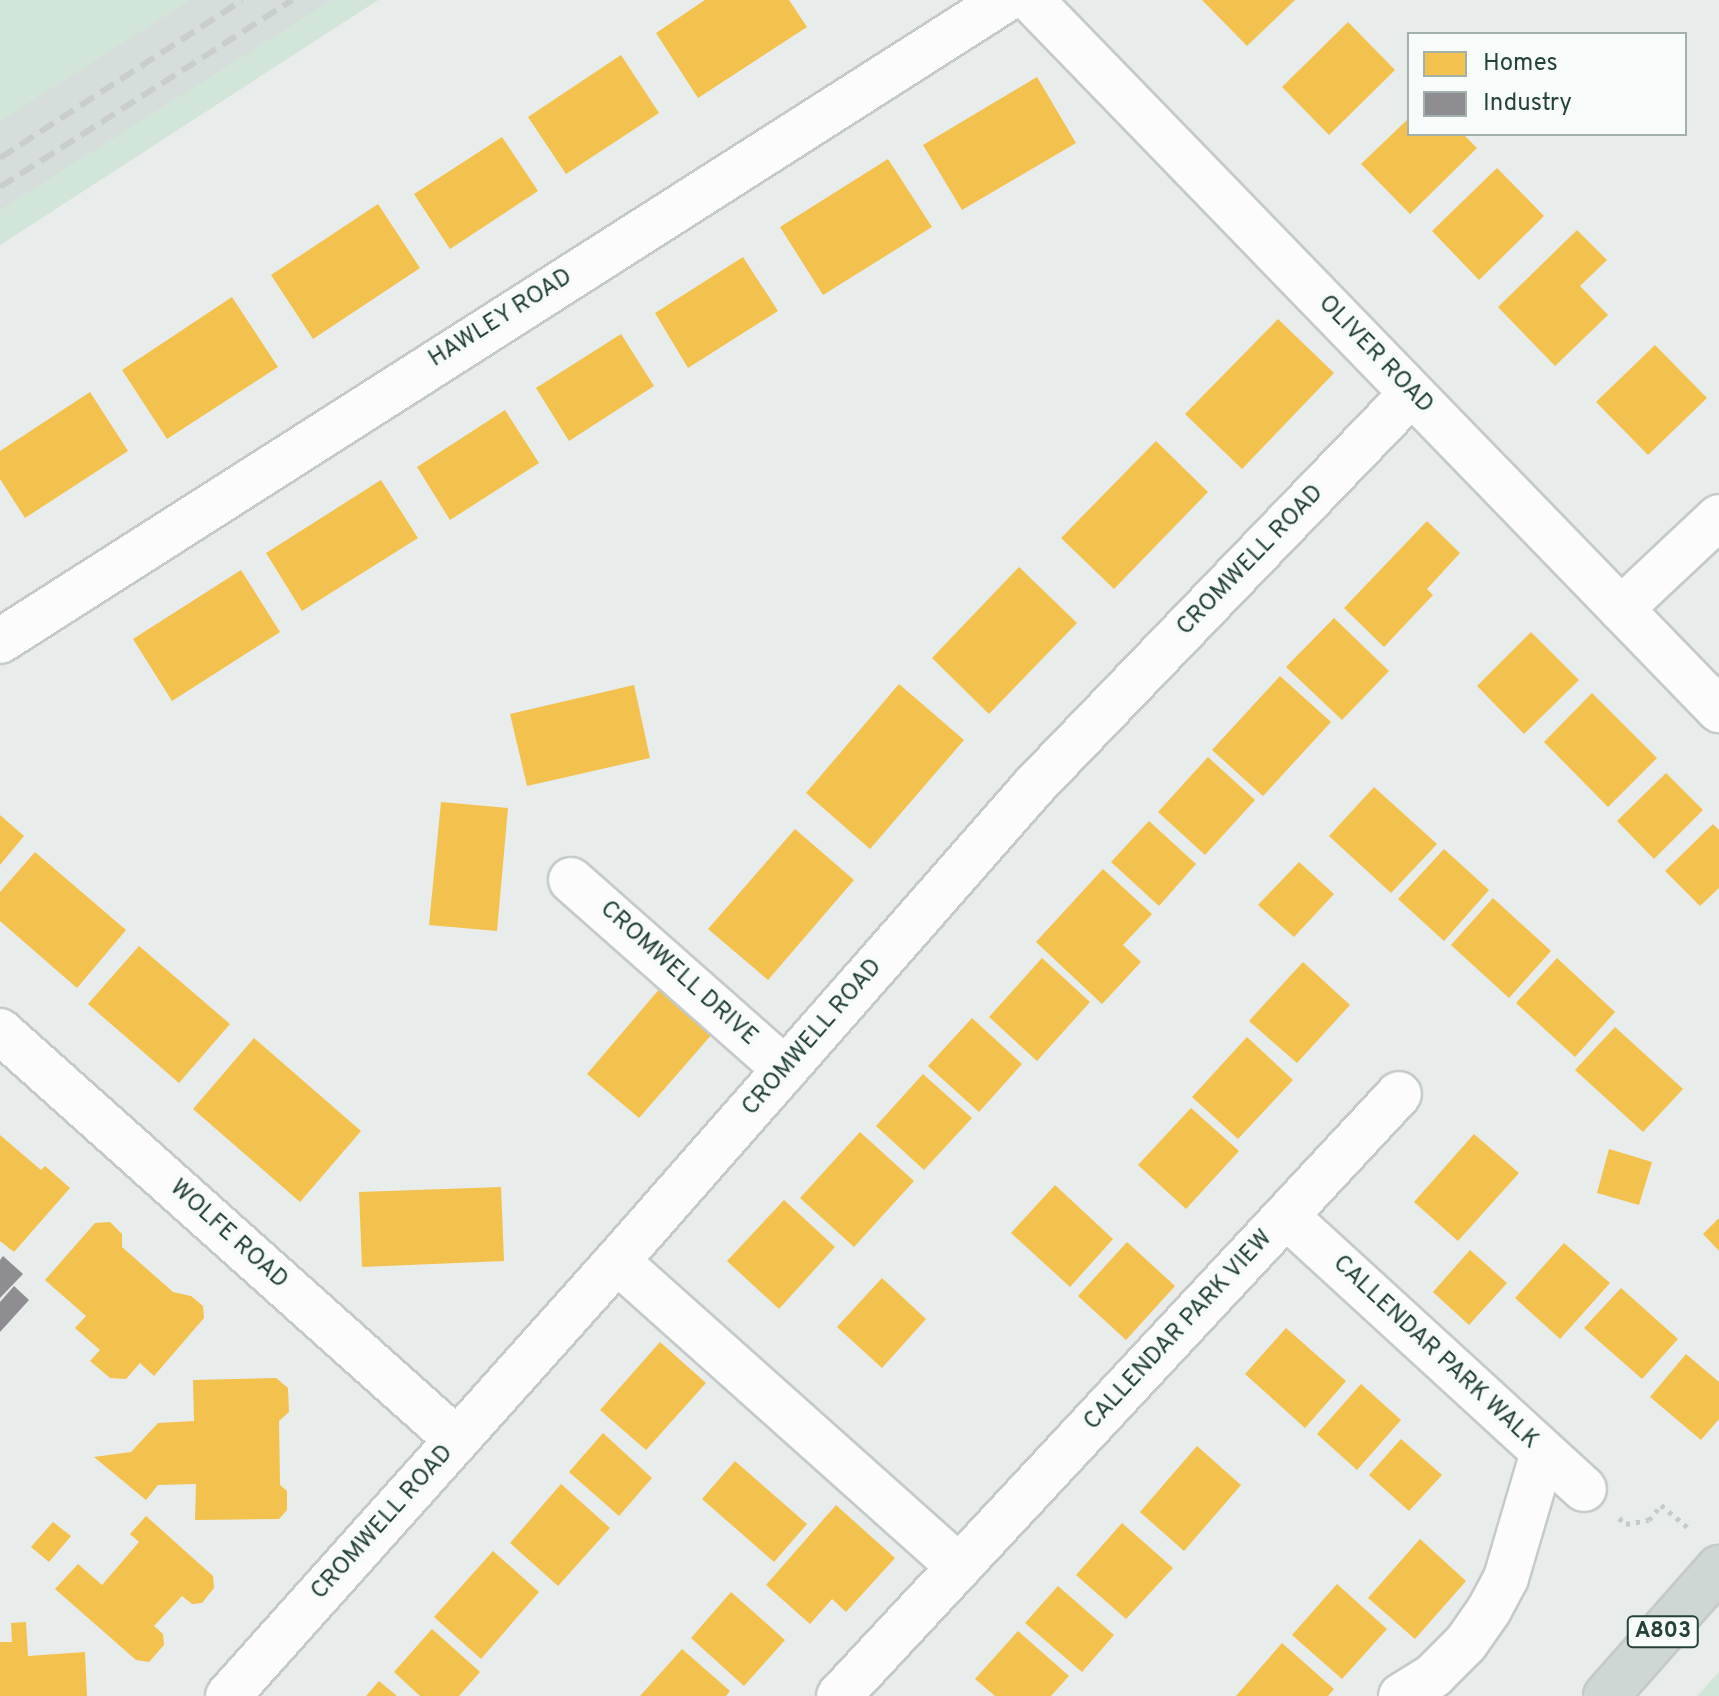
<!DOCTYPE html>
<style>
body{margin:0}
#map{position:relative;width:1719px;height:1696px;overflow:hidden;background:#e8edeb;font-family:Overpass,sans-serif}
div>[style]{position:absolute}
.built>*{inset:0;background:#d6dedb}
.green>*{inset:0;background:#d1e6d8}
.homes>*{inset:0;background:#f2c14e}
.industry>*{inset:0;background:#8d8d92}
.path>*{height:5px;margin-top:-2.5px;transform-origin:0;background:repeating-linear-gradient(90deg,#c3ccca 0 4px,transparent 0 10px)}
.roads{filter:drop-shadow(2px 0 #c5cac8) drop-shadow(-2px 0 #c5cac8) drop-shadow(0 2px #c5cac8) drop-shadow(0 -2px #c5cac8)}
.minor>*{height:44px;margin:-22px;padding:0 22px;transform-origin:22px;border-radius:22px;background:#fcfcfc}
.major>*{height:44px;margin:-22px;padding:0 22px;transform-origin:22px;border-radius:22px;background:#cfd7d5}
.rail>*{height:6px;margin-top:-3px;transform-origin:0;background:repeating-linear-gradient(90deg,#c9cdcc 0 16px,transparent 0 24px)}
span{translate:-50% -50%;white-space:nowrap;text-align:center;line-height:1.15;-webkit-text-stroke:8px #f7fbf9;paint-order:stroke}
.shield-label span{padding:2px 6px;background:#f7fbf9;border:2px solid;border-radius:6px;-webkit-text-stroke-width:0}
.shield-label{font-size:22px;color:#24423a;font-weight:700}
.street-label{font-size:24px;color:#24423a}
.legend{position:absolute;left:1407px;top:32px;width:280px;height:104px;box-sizing:border-box;background:#f7fbf9;border:2px solid #a3b1ad;margin:0;padding:10px 14px;list-style:none;font-size:24px;color:#24423a}
.legend li{display:flex;align-items:center;gap:16px;height:40px}
.legend b{width:40px;border:2px solid #a3b1ad}
</style>
<div id="map">
<div class="built">
<i style="clip-path:polygon(0 0,378px 0,0 245px)"></i>
</div>
<div class="green">
<i style="clip-path:polygon(0 0,190px 0,0 121px)"></i>
<i style="clip-path:polygon(332px 0,378px 0,0 245px,0 210px)"></i>
<i style="clip-path:polygon(1719px 1672px,1719px 1696px,1697px 1696px)"></i>
</div>
<div class="homes">
<i style="clip-path:polygon(705px 0,789px 0,807px 27px,698px 98px,656px 33px)"></i>
<i style="clip-path:polygon(1202px 0,1295px 0,1247px 46px)"></i>
<i style="clip-path:polygon(1348px 22px,1395px 70px,1329px 135px,1282px 87px)"></i>
<i style="clip-path:polygon(621px 55px,659px 113px,566px 174px,528px 117px)"></i>
<i style="clip-path:polygon(1037px 77px,1076px 143px,962px 210px,923px 145px)"></i>
<i style="clip-path:polygon(1409px 118px,1409px 134px,1463px 134px,1477px 148px,1410px 214px,1361px 164px)"></i>
<i style="clip-path:polygon(502px 137px,538px 191px,450px 249px,414px 194px)"></i>
<i style="clip-path:polygon(888px 159px,932px 227px,823px 295px,780px 227px)"></i>
<i style="clip-path:polygon(1497px 168px,1544px 216px,1479px 280px,1432px 231px)"></i>
<i style="clip-path:polygon(378px 204px,420px 268px,313px 339px,271px 275px)"></i>
<i style="clip-path:polygon(1577px 230px,1607px 260px,1580px 286px,1608px 315px,1555px 366px,1498px 307px)"></i>
<i style="clip-path:polygon(743px 257px,778px 311px,688px 368px,655px 313px)"></i>
<i style="clip-path:polygon(232px 297px,278px 367px,167px 439px,122px 370px)"></i>
<i style="clip-path:polygon(1278px 319px,1334px 373px,1242px 469px,1185px 414px)"></i>
<i style="clip-path:polygon(621px 334px,654px 386px,569px 441px,536px 388px)"></i>
<i style="clip-path:polygon(1655px 345px,1707px 398px,1648px 455px,1596px 402px)"></i>
<i style="clip-path:polygon(90px 392px,128px 451px,25px 518px,0 479px,0 451px)"></i>
<i style="clip-path:polygon(505px 410px,539px 463px,450px 520px,417px 467px)"></i>
<i style="clip-path:polygon(1156px 441px,1208px 492px,1114px 589px,1061px 538px)"></i>
<i style="clip-path:polygon(381px 480px,418px 538px,302px 611px,266px 553px)"></i>
<i style="clip-path:polygon(1427px 521px,1460px 553px,1427px 589px,1433px 595px,1384px 647px,1344px 608px)"></i>
<i style="clip-path:polygon(1019px 567px,1077px 623px,989px 714px,932px 658px)"></i>
<i style="clip-path:polygon(241px 570px,280px 632px,172px 701px,133px 639px)"></i>
<i style="clip-path:polygon(1334px 618px,1389px 671px,1342px 720px,1286px 667px)"></i>
<i style="clip-path:polygon(1531px 632px,1579px 680px,1524px 734px,1477px 686px)"></i>
<i style="clip-path:polygon(1280px 676px,1331px 722px,1263px 796px,1212px 750px)"></i>
<i style="clip-path:polygon(899px 684px,964px 740px,870px 849px,806px 793px)"></i>
<i style="clip-path:polygon(634px 685px,650px 758px,527px 786px,510px 714px)"></i>
<i style="clip-path:polygon(1592px 693px,1657px 758px,1608px 807px,1544px 742px)"></i>
<i style="clip-path:polygon(1208px 757px,1255px 800px,1205px 855px,1158px 812px)"></i>
<i style="clip-path:polygon(1666px 773px,1703px 810px,1654px 859px,1617px 821px)"></i>
<i style="clip-path:polygon(1374px 787px,1437px 844px,1391px 893px,1329px 836px)"></i>
<i style="clip-path:polygon(441px 802px,508px 808px,497px 931px,429px 925px)"></i>
<i style="clip-path:polygon(0 815px,24px 836px,0 865px)"></i>
<i style="clip-path:polygon(1149px 821px,1196px 864px,1159px 906px,1111px 862px)"></i>
<i style="clip-path:polygon(1713px 824px,1719px 830px,1719px 888px,1700px 906px,1665px 871px)"></i>
<i style="clip-path:polygon(795px 829px,854px 880px,768px 980px,708px 929px)"></i>
<i style="clip-path:polygon(1444px 849px,1489px 890px,1444px 941px,1398px 899px)"></i>
<i style="clip-path:polygon(35px 852px,126px 930px,77px 988px,0 921px,0 892px)"></i>
<i style="clip-path:polygon(1299px 862px,1334px 894px,1294px 937px,1258px 905px)"></i>
<i style="clip-path:polygon(1103px 869px,1152px 914px,1123px 945px,1141px 962px,1102px 1004px,1036px 942px)"></i>
<i style="clip-path:polygon(1493px 898px,1551px 951px,1509px 998px,1451px 945px)"></i>
<i style="clip-path:polygon(139px 946px,230px 1024px,179px 1083px,88px 1004px)"></i>
<i style="clip-path:polygon(1042px 958px,1090px 1002px,1037px 1061px,989px 1017px)"></i>
<i style="clip-path:polygon(1557px 958px,1615px 1012px,1575px 1057px,1516px 1003px)"></i>
<i style="clip-path:polygon(1303px 962px,1350px 1005px,1297px 1063px,1249px 1021px)"></i>
<i style="clip-path:polygon(667px 980px,720px 1025px,639px 1118px,587px 1074px)"></i>
<i style="clip-path:polygon(972px 1018px,1022px 1064px,979px 1112px,928px 1066px)"></i>
<i style="clip-path:polygon(1615px 1027px,1683px 1089px,1643px 1132px,1575px 1070px)"></i>
<i style="clip-path:polygon(1247px 1037px,1293px 1080px,1238px 1139px,1192px 1097px)"></i>
<i style="clip-path:polygon(254px 1038px,361px 1131px,300px 1202px,193px 1109px)"></i>
<i style="clip-path:polygon(923px 1074px,972px 1118px,924px 1170px,876px 1126px)"></i>
<i style="clip-path:polygon(1191px 1108px,1239px 1151px,1186px 1209px,1138px 1165px)"></i>
<i style="clip-path:polygon(860px 1132px,914px 1181px,854px 1247px,800px 1198px)"></i>
<i style="clip-path:polygon(1474px 1134px,1519px 1173px,1458px 1241px,1414px 1202px)"></i>
<i style="clip-path:polygon(0 1135px,41px 1170px,45px 1166px,70px 1188px,14px 1252px,0 1241px)"></i>
<i style="clip-path:polygon(1609px 1149px,1652px 1162px,1639px 1205px,1597px 1193px)"></i>
<i style="clip-path:polygon(1055px 1185px,1113px 1239px,1070px 1287px,1011px 1233px)"></i>
<i style="clip-path:polygon(501px 1187px,504px 1261px,362px 1267px,359px 1192px)"></i>
<i style="clip-path:polygon(784px 1200px,835px 1247px,779px 1309px,727px 1261px)"></i>
<i style="clip-path:polygon(1719px 1218px,1719px 1251px,1703px 1234px)"></i>
<i style="clip-path:polygon(110px 1222px,122px 1234px,122px 1247px,173px 1292px,191px 1296px,203px 1306px,204px 1318px,154px 1376px,140px 1363px,126px 1379px,110px 1378px,90px 1361px,100px 1350px,75px 1328px,86px 1316px,45px 1280px,95px 1223px)"></i>
<i style="clip-path:polygon(1127px 1242px,1175px 1286px,1126px 1340px,1078px 1296px)"></i>
<i style="clip-path:polygon(1564px 1243px,1610px 1283px,1560px 1339px,1515px 1298px)"></i>
<i style="clip-path:polygon(1470px 1250px,1507px 1283px,1469px 1325px,1433px 1292px)"></i>
<i style="clip-path:polygon(882px 1278px,926px 1319px,882px 1368px,837px 1327px)"></i>
<i style="clip-path:polygon(1621px 1288px,1678px 1339px,1642px 1379px,1584px 1328px)"></i>
<i style="clip-path:polygon(1286px 1328px,1346px 1381px,1305px 1428px,1245px 1374px)"></i>
<i style="clip-path:polygon(660px 1342px,706px 1383px,646px 1450px,600px 1410px)"></i>
<i style="clip-path:polygon(1686px 1354px,1719px 1382px,1719px 1419px,1701px 1440px,1650px 1397px)"></i>
<i style="clip-path:polygon(276px 1378px,288px 1388px,289px 1412px,279px 1421px,280px 1485px,287px 1491px,287px 1510px,279px 1519px,195px 1520px,196px 1484px,158px 1485px,146px 1500px,94px 1457px,131px 1452px,158px 1423px,194px 1421px,193px 1380px)"></i>
<i style="clip-path:polygon(1361px 1384px,1401px 1420px,1357px 1470px,1317px 1434px)"></i>
<i style="clip-path:polygon(603px 1433px,652px 1478px,619px 1516px,569px 1472px)"></i>
<i style="clip-path:polygon(1401px 1439px,1442px 1475px,1409px 1511px,1369px 1475px)"></i>
<i style="clip-path:polygon(1197px 1446px,1241px 1485px,1184px 1551px,1140px 1512px)"></i>
<i style="clip-path:polygon(735px 1461px,807px 1524px,774px 1562px,702px 1499px)"></i>
<i style="clip-path:polygon(561px 1484px,610px 1528px,558px 1586px,510px 1543px)"></i>
<i style="clip-path:polygon(836px 1505px,895px 1558px,846px 1612px,832px 1599px,810px 1624px,766px 1585px)"></i>
<i style="clip-path:polygon(146px 1516px,213px 1576px,214px 1588px,202px 1603px,192px 1604px,182px 1596px,154px 1626px,163px 1634px,164px 1645px,149px 1662px,136px 1660px,55px 1589px,78px 1564px,102px 1585px,139px 1542px,130px 1534px)"></i>
<i style="clip-path:polygon(53px 1522px,71px 1536px,49px 1562px,31px 1547px)"></i>
<i style="clip-path:polygon(1122px 1523px,1173px 1568px,1126px 1619px,1076px 1575px)"></i>
<i style="clip-path:polygon(1420px 1539px,1466px 1581px,1415px 1639px,1368px 1598px)"></i>
<i style="clip-path:polygon(493px 1551px,539px 1592px,481px 1659px,434px 1617px)"></i>
<i style="clip-path:polygon(1337px 1584px,1387px 1629px,1342px 1679px,1292px 1635px)"></i>
<i style="clip-path:polygon(1058px 1586px,1114px 1635px,1082px 1672px,1025px 1623px)"></i>
<i style="clip-path:polygon(731px 1592px,785px 1640px,744px 1686px,691px 1638px)"></i>
<i style="clip-path:polygon(26px 1622px,28px 1656px,85px 1652px,87px 1696px,0 1696px,0 1642px,12px 1642px,11px 1623px)"></i>
<i style="clip-path:polygon(432px 1629px,480px 1672px,459px 1696px,420px 1696px,394px 1672px)"></i>
<i style="clip-path:polygon(1018px 1631px,1069px 1676px,1051px 1696px,995px 1696px,975px 1679px)"></i>
<i style="clip-path:polygon(1282px 1643px,1334px 1689px,1328px 1696px,1236px 1696px)"></i>
<i style="clip-path:polygon(682px 1649px,730px 1691px,726px 1696px,640px 1696px)"></i>
<i style="clip-path:polygon(379px 1681px,397px 1696px,366px 1696px)"></i>
</div>
<div class="industry">
<i style="clip-path:polygon(3px 1256px,23px 1274px,0 1298px,0 1260px)"></i>
<i style="clip-path:polygon(14px 1286px,29px 1300px,0 1332px,0 1302px)"></i>
</div>
<div class="path">
<i style="left:1619px;top:1518px;width:9px;rotate:41deg"></i>
<i style="left:1626px;top:1524px;width:23px;rotate:-10deg"></i>
<i style="left:1649px;top:1520px;width:19px;rotate:-51deg"></i>
<i style="left:1661px;top:1505px;width:38px;rotate:40deg"></i>
</div>
<div class="roads">
<div class="minor">
<i style="left:1031px;top:0;width:989px;rotate:45.9deg"></i>
<i style="left:1621px;top:609px;width:134px;rotate:-43.2deg"></i>
<i style="left:0;top:641px;width:1192px;rotate:-32.53deg"></i>
<i style="left:571px;top:880px;width:286px;rotate:41.5deg"></i>
<i style="left:0;top:1031px;width:613px;rotate:41.83deg"></i>
<i style="left:1286px;top:1216px;width:404px;rotate:42.5deg"></i>
<i style="left:617px;top:1261px;width:459px;rotate:41.8deg"></i>
<i style="left:228px;top:1696px;width:584px;rotate:-48.2deg"></i>
<i style="left:617px;top:1261px;width:632px;rotate:-48.72deg"></i>
<i style="left:1034px;top:786px;width:545px;rotate:-46.11deg"></i>
<i style="left:839px;top:1696px;width:822px;rotate:-47.07deg"></i>
<i style="left:1401px;top:1696px;width:39px;rotate:-32deg"></i>
<i style="left:1434px;top:1675px;width:45px;rotate:-45deg"></i>
<i style="left:1466px;top:1643px;width:40px;rotate:-55.1deg"></i>
<i style="left:1489px;top:1610px;width:36px;rotate:-62deg"></i>
<i style="left:1506px;top:1578px;width:131px;rotate:-73.6deg"></i>
</div>
<div class="major">
<i style="left:1606px;top:1696px;width:171px;rotate:-48.6deg"></i>
</div>
</div>
<div class="rail">
<i style="left:0;top:158px;width:289px;rotate:-33.1deg"></i>
<i style="left:0;top:187px;width:347px;rotate:-32.6deg"></i>
</div>
<div class="shield-label">
<span style="left:1663px;top:1632px">A803</span>
</div>
<div class="street-label">
<span style="left:501px;top:319px;rotate:-32deg">HAWLEY ROAD</span>
<span style="left:1375px;top:355px;rotate:46deg">OLIVER ROAD</span>
<span style="left:1251px;top:561px;rotate:-46deg">CROMWELL ROAD</span>
<span style="left:678px;top:974px;rotate:42deg">CROMWELL DRIVE</span>
<span style="left:813px;top:1038px;rotate:-49deg">CROMWELL ROAD</span>
<span style="left:228px;top:1235px;rotate:42deg">WOLFE ROAD</span>
<span style="left:1179px;top:1331px;rotate:-47deg">CALLENDAR PARK VIEW</span>
<span style="left:1435px;top:1353px;rotate:43deg">CALLENDAR PARK WALK</span>
<span style="left:383px;top:1523px;rotate:-48deg">CROMWELL ROAD</span>
</div>
<ul class="legend">
<li><b style="height:22px;background:#f2c14e"></b>Homes</li>
<li><b style="height:22px;background:#8d8d92"></b>Industry</li>
</ul>
</div>
